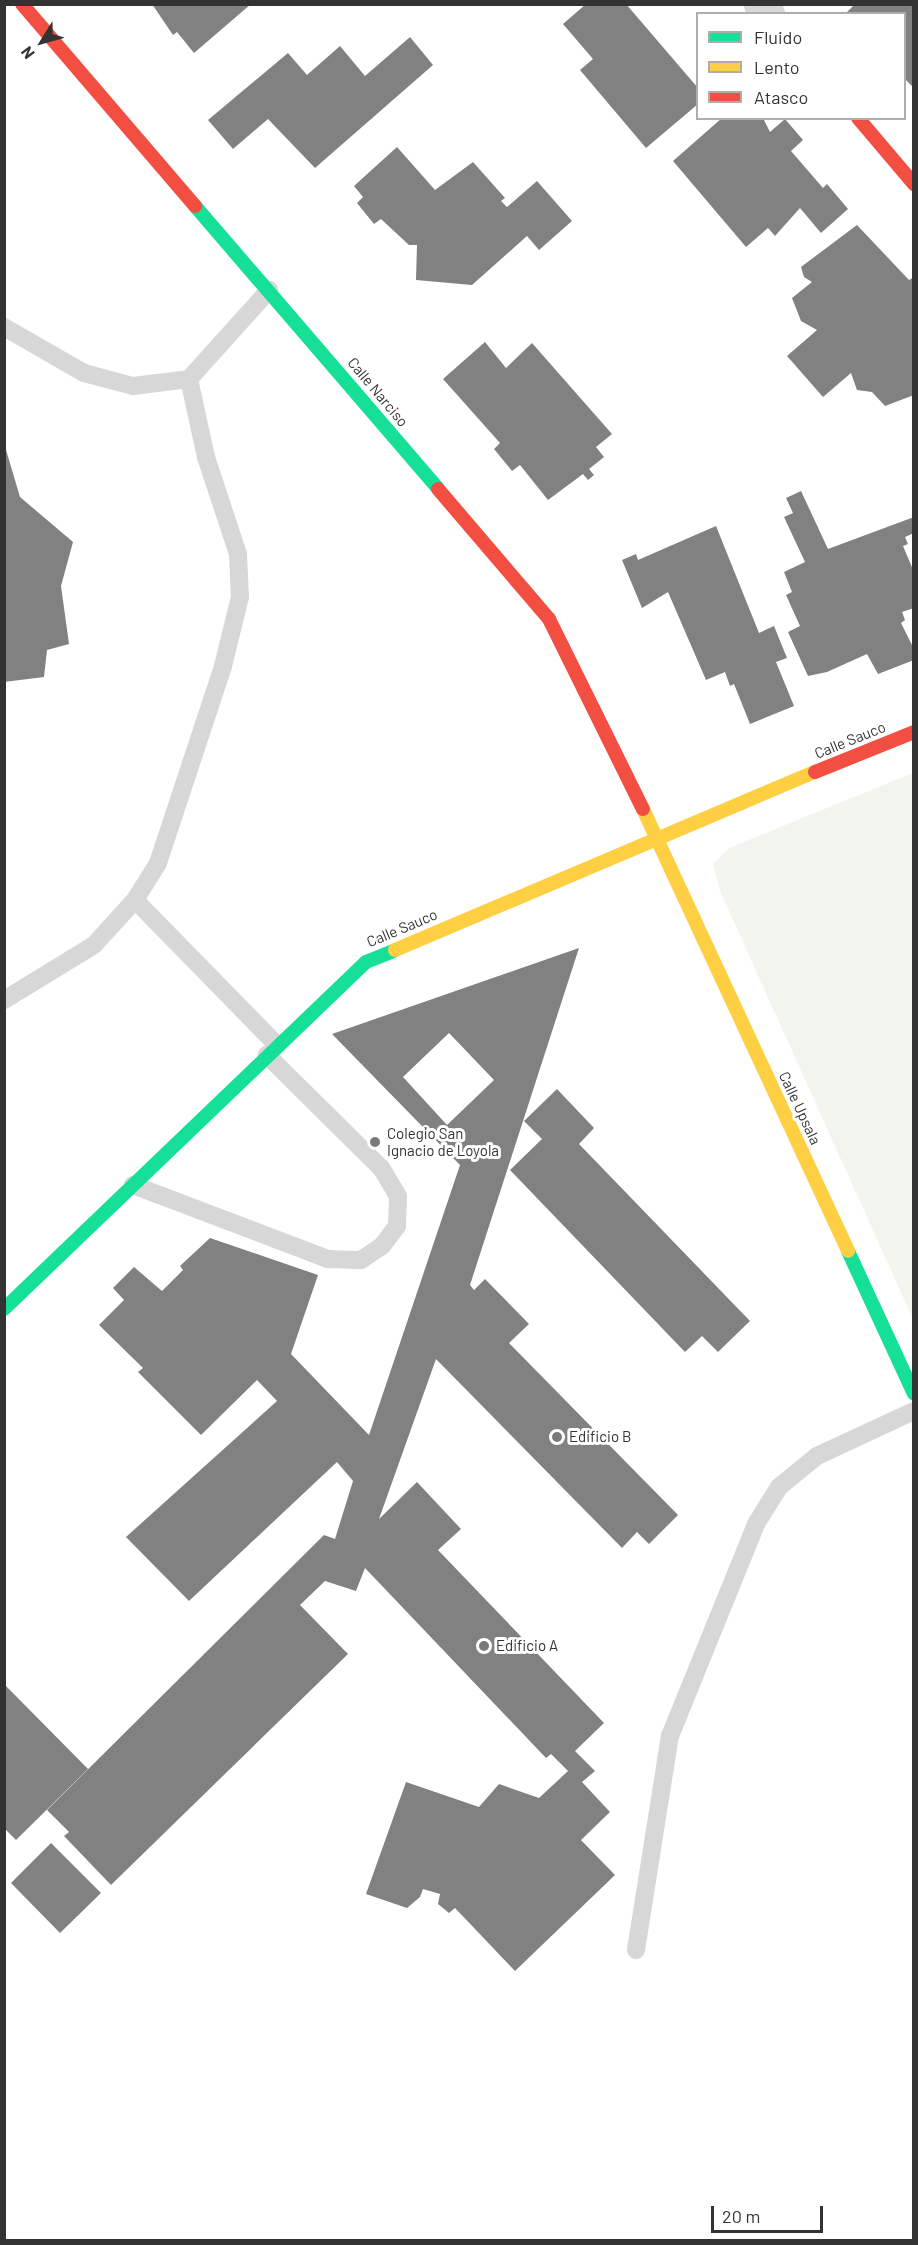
<!DOCTYPE html>
<style>
body{margin:0}
#map{position:relative;width:918px;height:2245px;overflow:hidden;background:#fff;font-family:Barlow,sans-serif}
div>[style]{position:absolute}
.green>*{inset:0;background:#f1f5ed}
.building>*{inset:0;background:#818181}
.lane>*{height:18px;margin:-9px;padding:0 9px;transform-origin:9px;border-radius:9px;background:#d7d7d7}
.street>*{height:33px;margin:-16.5px;padding:0 16.5px;transform-origin:16.5px;border-radius:16.5px;background:#d7d7d7}
.fast>*{height:14px;margin:-7px;padding:0 7px;transform-origin:7px;border-radius:7px;background:#16e098}
.slow>*{height:14px;margin:-7px;padding:0 7px;transform-origin:7px;border-radius:7px;background:#ffcf43}
.jam>*{height:14px;margin:-7px;padding:0 7px;transform-origin:7px;border-radius:7px;background:#f24e42}
.dots>*{width:16px;height:16px;translate:-50% -50%;box-sizing:border-box;border:3px solid #fff;border-radius:50%}
span{translate:-50% -50%;white-space:nowrap;text-align:center;line-height:1.15;-webkit-text-stroke:6px #fff;paint-order:stroke}
.street-label{font-size:15px;color:#333}
.poi-label{font-size:15px;color:#333}
.left{translate:0 -50%;text-align:left}
.frame{position:absolute;inset:0;border:6px solid #333;pointer-events:none}
.legend{position:absolute;left:696px;top:12px;width:210px;height:108px;box-sizing:border-box;background:#fff;border:2px solid #adadad;margin:0;padding:8px 10px;list-style:none;font-size:18px;color:#333}
.legend li{display:flex;align-items:center;gap:12px;height:30px}
.legend b{width:30px;border:2px solid #adadad}
.north{position:absolute;left:12px;top:12px;width:60px;height:60px;-webkit-text-stroke:4px #fff;paint-order:stroke;rotate:233deg;font-size:16px;font-weight:700;line-height:24px;text-align:center;color:#333}
.north::after{content:'';display:block;margin:auto;width:21px;height:27px;background:#333;clip-path:polygon(50% 0,100% 100%,50% 72%,0 100%)}
.scale{position:absolute;left:711px;top:2206px;width:112px;height:27px;box-sizing:border-box;border:3px solid #333;border-top:0;padding-left:8px;font-size:18px;line-height:21px;white-space:nowrap;color:#333;-webkit-text-stroke:4px #fff;paint-order:stroke}
</style>
<div id="map">
<div class="green">
<i style="clip-path:polygon(913px 773px,913px 1319px,720px 891px,713px 864px,729px 848px)"></i>
</div>
<div class="building">
<i style="clip-path:polygon(152px 4px,251px 4px,194px 53px,177px 32px,173px 35px)"></i>
<i style="clip-path:polygon(586px 4px,626px 4px,698px 88px,698px 104px,646px 148px,580px 70px,593px 59px,563px 24px)"></i>
<i style="clip-path:polygon(855px 4px,914px 4px,914px 88px,904px 78px,904px 14px,845px 14px)"></i>
<i style="clip-path:polygon(410px 37px,433px 65px,315px 168px,268px 119px,233px 149px,208px 120px,288px 53px,307px 75px,340px 46px,365px 76px)"></i>
<i style="clip-path:polygon(722px 118px,763px 118px,770px 132px,785px 119px,803px 140px,791px 151px,823px 188px,827px 184px,848px 209px,821px 233px,800px 208px,775px 236px,768px 228px,746px 247px,673px 161px)"></i>
<i style="clip-path:polygon(397px 147px,435px 190px,473px 162px,505px 198px,501px 201px,507px 207px,537px 181px,572px 221px,539px 250px,527px 236px,472px 285px,416px 280px,417px 245px,409px 245px,381px 219px,374px 224px,357px 203px,363px 197px,354px 186px)"></i>
<i style="clip-path:polygon(857px 225px,909px 280px,914px 277px,914px 395px,885px 406px,872px 392px,857px 390px,851px 373px,823px 397px,787px 356px,817px 330px,801px 321px,792px 298px,812px 282px,804px 277px,801px 267px)"></i>
<i style="clip-path:polygon(485px 342px,506px 368px,532px 343px,612px 434px,596px 447px,604px 457px,589px 469px,594px 475px,588px 480px,583px 474px,548px 500px,520px 465px,512px 471px,494px 449px,500px 443px,443px 379px)"></i>
<i style="clip-path:polygon(4px 443px,20px 497px,73px 542px,61px 586px,69px 644px,47px 650px,44px 677px,4px 682px)"></i>
<i style="clip-path:polygon(801px 491px,828px 549px,914px 517px,914px 533px,905px 537px,908px 544px,903px 546px,914px 572px,914px 608px,902px 612px,905px 620px,901px 623px,914px 649px,914px 660px,878px 674px,867px 654px,827px 672px,808px 676px,788px 632px,800px 626px,786px 595px,792px 592px,784px 572px,805px 562px,784px 517px,793px 513px,786px 498px)"></i>
<i style="clip-path:polygon(716px 526px,759px 633px,774px 626px,787px 658px,776px 662px,794px 706px,750px 724px,734px 684px,730px 686px,725px 672px,706px 680px,668px 592px,642px 608px,622px 560px,636px 554px,638px 560px)"></i>
<i style="clip-path:polygon(evenodd,579px 948px,470px 1285px,474px 1290px,485px 1279px,529px 1324px,509px 1343px,678px 1515px,649px 1544px,637px 1532px,622px 1548px,436px 1359px,379px 1519px,417px 1482px,461px 1529px,438px 1550px,604px 1723px,575px 1751px,595px 1771px,582px 1782px,610px 1812px,581px 1840px,615px 1875px,515px 1971px,455px 1908px,449px 1913px,438px 1904px,440px 1894px,423px 1889px,420px 1897px,407px 1908px,366px 1894px,406px 1782px,479px 1807px,499px 1784px,539px 1798px,568px 1771px,551px 1754px,546px 1758px,365px 1568px,356px 1591px,325px 1581px,300px 1605px,348px 1654px,111px 1885px,64px 1836px,69px 1832px,47px 1810px,324px 1535px,335px 1539px,353px 1481px,337px 1462px,189px 1601px,126px 1537px,277px 1401px,257px 1380px,201px 1435px,138px 1372px,143px 1368px,99px 1325px,124px 1300px,113px 1288px,134px 1267px,162px 1291px,183px 1270px,180px 1266px,210px 1238px,318px 1275px,291px 1354px,369px 1435px,460px 1165px,332px 1034px,579px 948px,449px 1033px,494px 1080px,447px 1125px,403px 1077px,449px 1033px)"></i>
<i style="clip-path:polygon(557px 1089px,594px 1128px,579px 1144px,750px 1321px,718px 1352px,702px 1336px,685px 1352px,510px 1170px,542px 1139px,524px 1121px)"></i>
<i style="clip-path:polygon(4px 1684px,88px 1769px,16px 1840px,4px 1828px)"></i>
<i style="clip-path:polygon(51px 1843px,101px 1893px,60px 1933px,11px 1883px)"></i>
</div>
<div class="lane">
<i style="left:4px;top:327px;width:92px;rotate:29.9deg"></i>
<i style="left:84px;top:373px;width:51px;rotate:14.9deg"></i>
<i style="left:133px;top:386px;width:56px;rotate:-7.1deg"></i>
<i style="left:135px;top:900px;width:203px;rotate:45.6deg"></i>
<i style="left:4px;top:1000px;width:105px;rotate:-31.4deg"></i>
<i style="left:94px;top:945px;width:61px;rotate:-47.7deg"></i>
<i style="left:135px;top:900px;width:44px;rotate:-58.1deg"></i>
<i style="left:158px;top:863px;width:207px;rotate:-71.7deg"></i>
<i style="left:223px;top:666px;width:71px;rotate:-76.2deg"></i>
<i style="left:240px;top:597px;width:43px;rotate:-92.7deg"></i>
<i style="left:238px;top:554px;width:102px;rotate:-108.3deg"></i>
<i style="left:206px;top:457px;width:80px;rotate:-102.3deg"></i>
<i style="left:189px;top:379px;width:120px;rotate:-48deg"></i>
<i style="left:133px;top:1185px;width:209px;rotate:20.8deg"></i>
<i style="left:328px;top:1259px;width:33px;rotate:2deg"></i>
<i style="left:361px;top:1260px;width:25px;rotate:-34deg"></i>
<i style="left:382px;top:1246px;width:25px;rotate:-53deg"></i>
<i style="left:397px;top:1226px;width:30px;rotate:-88deg"></i>
<i style="left:398px;top:1196px;width:33px;rotate:-121deg"></i>
<i style="left:381px;top:1168px;width:161px;rotate:-135.3deg"></i>
<i style="left:636px;top:1950px;width:217px;rotate:-81deg"></i>
<i style="left:670px;top:1736px;width:229px;rotate:-67.9deg"></i>
<i style="left:756px;top:1524px;width:44px;rotate:-58.1deg"></i>
<i style="left:779px;top:1487px;width:49px;rotate:-39.2deg"></i>
<i style="left:817px;top:1456px;width:107px;rotate:-24.9deg"></i>
</div>
<div class="street">
<i style="left:760px;top:4px;width:13px;rotate:51deg"></i>
</div>
<div class="fast">
<i style="left:195px;top:206px;width:373px;rotate:49.3deg"></i>
<i style="left:848px;top:1251px;width:157px;rotate:65.2deg"></i>
<i style="left:4px;top:1309px;width:501px;rotate:-43.79deg"></i>
<i style="left:366px;top:962px;width:31px;rotate:-22deg"></i>
</div>
<div class="slow">
<i style="left:643px;top:809px;width:487px;rotate:65.1deg"></i>
<i style="left:395px;top:950px;width:456px;rotate:-23deg"></i>
</div>
<div class="jam">
<i style="left:22px;top:4px;width:266px;rotate:49.4deg"></i>
<i style="left:858px;top:118px;width:87px;rotate:49.7deg"></i>
<i style="left:438px;top:489px;width:171px;rotate:49.5deg"></i>
<i style="left:549px;top:619px;width:212px;rotate:63.7deg"></i>
<i style="left:815px;top:772px;width:107px;rotate:-22deg"></i>
</div>
<div class="dots">
<i style="left:375px;top:1142px;background:#7a7a7a"></i>
<i style="left:557px;top:1437px;background:#7a7a7a"></i>
<i style="left:484px;top:1646px;background:#7a7a7a"></i>
</div>
<div class="street-label">
<span style="left:378px;top:392px;rotate:50deg">Calle Narciso</span>
<span style="left:850px;top:740px;rotate:-22deg">Calle Sauco</span>
<span style="left:402px;top:928px;rotate:-23deg">Calle Sauco</span>
<span style="left:800px;top:1108px;rotate:65deg">Calle Upsala</span>
</div>
<div class="poi-label">
<span class="left" style="left:387px;top:1142px">Colegio San<br>Ignacio de Loyola</span>
<span class="left" style="left:569px;top:1437px">Edificio B</span>
<span class="left" style="left:496px;top:1646px">Edificio A</span>
</div>
<div class="frame"></div>
<ul class="legend">
<li><b style="height:8px;background:#16e098"></b>Fluido</li>
<li><b style="height:8px;background:#ffcf43"></b>Lento</li>
<li><b style="height:8px;background:#f24e42"></b>Atasco</li>
</ul>
<div class="north">N</div>
<div class="scale">20 m</div>
</div>
